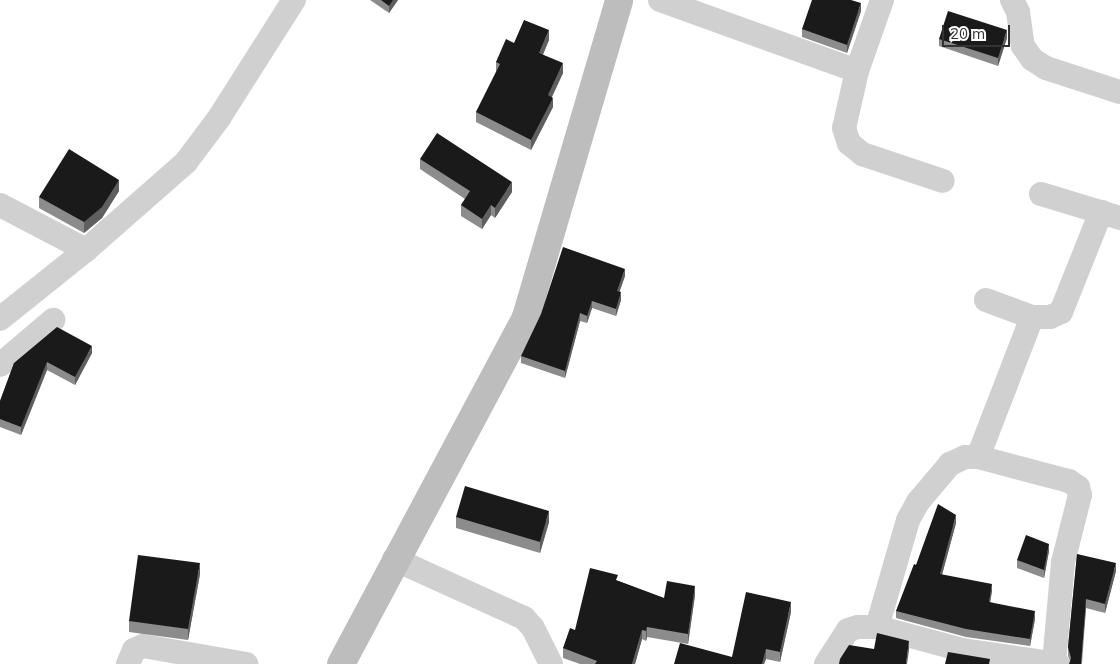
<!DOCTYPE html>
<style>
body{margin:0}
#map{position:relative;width:1120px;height:664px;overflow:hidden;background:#fff;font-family:Mulish,sans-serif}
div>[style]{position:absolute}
.street>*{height:24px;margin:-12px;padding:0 12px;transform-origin:12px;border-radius:12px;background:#d0d0d0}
.secondary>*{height:28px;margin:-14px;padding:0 14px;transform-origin:14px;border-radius:14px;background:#bdbdbd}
.wall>*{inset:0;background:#8c8c8c}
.shaded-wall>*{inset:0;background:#5f5f5f}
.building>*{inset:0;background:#1a1a1a}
span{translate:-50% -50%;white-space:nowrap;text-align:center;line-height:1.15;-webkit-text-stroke:5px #fff;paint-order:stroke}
.scale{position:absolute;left:942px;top:25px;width:68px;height:22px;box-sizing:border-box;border:2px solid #333;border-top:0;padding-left:6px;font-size:15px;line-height:18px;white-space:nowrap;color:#333;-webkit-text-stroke:4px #fff;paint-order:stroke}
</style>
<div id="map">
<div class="street">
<i style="left:660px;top:0;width:209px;rotate:19.8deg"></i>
<i style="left:882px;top:0;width:75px;rotate:109.4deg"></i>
<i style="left:857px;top:71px;width:58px;rotate:102.8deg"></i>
<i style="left:844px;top:128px;width:16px;rotate:72deg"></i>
<i style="left:849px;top:143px;width:17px;rotate:40deg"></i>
<i style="left:862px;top:154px;width:85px;rotate:18.4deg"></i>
<i style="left:1012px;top:0;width:13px;rotate:63deg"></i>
<i style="left:1018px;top:12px;width:34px;rotate:82deg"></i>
<i style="left:1023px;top:46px;width:16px;rotate:55deg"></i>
<i style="left:1032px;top:59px;width:17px;rotate:33deg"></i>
<i style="left:1046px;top:68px;width:78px;rotate:18deg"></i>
<i style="left:1041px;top:194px;width:83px;rotate:16.9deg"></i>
<i style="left:0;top:205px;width:97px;rotate:27.6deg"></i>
<i style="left:986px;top:300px;width:49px;rotate:20.3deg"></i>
<i style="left:1032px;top:317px;width:18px"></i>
<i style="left:1050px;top:317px;width:12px;rotate:-24deg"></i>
<i style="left:1061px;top:312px;width:108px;rotate:-68.2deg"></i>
<i style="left:0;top:319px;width:110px;rotate:-38.7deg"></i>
<i style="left:86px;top:250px;width:133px;rotate:-41.3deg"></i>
<i style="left:186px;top:162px;width:55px;rotate:-53.1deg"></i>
<i style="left:219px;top:118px;width:140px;rotate:-57.6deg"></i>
<i style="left:0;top:365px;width:70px;rotate:-40.3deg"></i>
<i style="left:978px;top:457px;width:150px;rotate:-68.9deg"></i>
<i style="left:394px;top:559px;width:143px;rotate:24.4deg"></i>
<i style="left:524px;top:618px;width:13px;rotate:48deg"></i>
<i style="left:533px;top:628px;width:40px;rotate:63.4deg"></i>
<i style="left:877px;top:627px;width:111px;rotate:-73.8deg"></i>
<i style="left:908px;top:520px;width:21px;rotate:-61deg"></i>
<i style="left:918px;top:502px;width:50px;rotate:-49.9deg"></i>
<i style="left:950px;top:464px;width:17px;rotate:-25deg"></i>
<i style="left:965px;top:457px;width:13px"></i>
<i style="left:978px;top:457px;width:94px;rotate:14.8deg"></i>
<i style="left:1069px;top:481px;width:11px;rotate:34deg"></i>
<i style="left:1078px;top:487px;width:8px;rotate:76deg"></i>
<i style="left:1080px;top:495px;width:69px;rotate:104.2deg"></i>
<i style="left:1063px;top:562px;width:101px;rotate:95.1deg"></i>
<i style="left:128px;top:664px;width:15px;rotate:-67deg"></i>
<i style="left:134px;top:650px;width:10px;rotate:-24deg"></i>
<i style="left:143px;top:646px;width:105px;rotate:9.9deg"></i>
<i style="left:826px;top:664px;width:40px;rotate:-57.1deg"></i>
<i style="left:848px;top:630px;width:10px;rotate:-17deg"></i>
<i style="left:858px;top:627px;width:19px"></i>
<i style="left:877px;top:627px;width:89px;rotate:15deg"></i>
<i style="left:963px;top:650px;width:96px;rotate:8.4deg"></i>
</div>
<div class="secondary">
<i style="left:341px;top:664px;width:393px;rotate:-61.9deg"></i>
<i style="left:526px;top:317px;width:330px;rotate:-73.6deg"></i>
</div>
<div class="wall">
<i style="clip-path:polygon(370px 0,398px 0,389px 13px)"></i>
<i style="clip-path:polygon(861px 11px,847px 53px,802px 37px,802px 29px)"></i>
<i style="clip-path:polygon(1007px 38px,998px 66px,939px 46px,939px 39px)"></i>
<i style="clip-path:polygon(549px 40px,543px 55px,563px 73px,552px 97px,553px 107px,531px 150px,476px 122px,476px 112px,496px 72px,496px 62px,514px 43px)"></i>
<i style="clip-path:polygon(420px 159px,512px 192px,495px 218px,491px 215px,482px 229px,461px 216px,461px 205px,465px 199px,420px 169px)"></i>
<i style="clip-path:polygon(119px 191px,102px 218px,84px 233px,39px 208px,39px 197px)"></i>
<i style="clip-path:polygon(625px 276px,619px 292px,621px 300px,616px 316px,592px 308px,587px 323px,580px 321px,565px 378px,521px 363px,521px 356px)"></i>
<i style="clip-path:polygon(92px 353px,75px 385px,47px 370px,21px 435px,0 427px,0 401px,14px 363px)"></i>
<i style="clip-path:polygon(456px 517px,549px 522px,540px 553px,456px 528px)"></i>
<i style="clip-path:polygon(956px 523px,942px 575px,992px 591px,990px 602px,1035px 619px,1030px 646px,966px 637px,896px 618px,896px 611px,916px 565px)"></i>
<i style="clip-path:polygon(1049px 551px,1044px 578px,1017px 568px,1017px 560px)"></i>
<i style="clip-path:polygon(1077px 554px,1116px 571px,1105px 613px,1086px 608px,1082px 664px,1070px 661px,1068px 656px,1068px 647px)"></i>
<i style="clip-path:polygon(200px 574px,188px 640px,129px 632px,129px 621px)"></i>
<i style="clip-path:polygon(618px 581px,664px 598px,695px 595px,688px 644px,647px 637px,646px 641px,642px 639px,635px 664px,580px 664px,563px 658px,563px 648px,575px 630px)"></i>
<i style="clip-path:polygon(791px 612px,780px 662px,766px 659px,764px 664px,674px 664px,732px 657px)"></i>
</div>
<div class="shaded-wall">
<i style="clip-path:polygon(393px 0,398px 0,389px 13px,389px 6px)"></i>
<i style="clip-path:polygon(861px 3px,861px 11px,847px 53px,847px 45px)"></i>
<i style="clip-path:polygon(549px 30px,549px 40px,539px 63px,539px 53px)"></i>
<i style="clip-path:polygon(1007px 30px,1007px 38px,998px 66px,998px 58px)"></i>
<i style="clip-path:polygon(563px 63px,563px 73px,548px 105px,548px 95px)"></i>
<i style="clip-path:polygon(553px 98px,553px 107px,531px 150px,531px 140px)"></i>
<i style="clip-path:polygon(119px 180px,119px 191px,102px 218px,84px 233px,84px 222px)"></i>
<i style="clip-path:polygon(512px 182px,512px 192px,495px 218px,495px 208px)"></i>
<i style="clip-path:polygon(491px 205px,491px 215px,482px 229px,482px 219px)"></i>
<i style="clip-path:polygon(625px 269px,625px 276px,617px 299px,617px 291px)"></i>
<i style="clip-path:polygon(621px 292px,621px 300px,616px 316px,616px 309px)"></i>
<i style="clip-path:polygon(592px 301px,592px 308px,587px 323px,587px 316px)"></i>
<i style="clip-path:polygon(580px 313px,580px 321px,565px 378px,565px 371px)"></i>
<i style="clip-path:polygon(92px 346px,92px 353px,75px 385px,75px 377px)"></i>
<i style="clip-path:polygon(47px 362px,47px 370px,21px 435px,21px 427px)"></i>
<i style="clip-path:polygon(549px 511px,549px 522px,540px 553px,540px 542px)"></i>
<i style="clip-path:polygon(956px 515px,956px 523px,940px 582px,940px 574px)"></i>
<i style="clip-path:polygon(1049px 544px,1049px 551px,1044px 578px,1044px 570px)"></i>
<i style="clip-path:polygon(200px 563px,200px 574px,188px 640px,188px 629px)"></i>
<i style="clip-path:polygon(1116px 563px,1116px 571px,1105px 613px,1105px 604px)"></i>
<i style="clip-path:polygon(992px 584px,992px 591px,989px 609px,989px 602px)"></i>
<i style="clip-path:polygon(695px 586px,695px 595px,688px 644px,688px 634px)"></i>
<i style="clip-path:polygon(1086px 599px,1086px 608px,1081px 664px)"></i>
<i style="clip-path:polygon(791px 602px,791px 612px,780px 662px,780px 652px)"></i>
<i style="clip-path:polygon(1035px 611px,1035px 619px,1030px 646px,1030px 639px)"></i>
<i style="clip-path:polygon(647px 627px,647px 637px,646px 641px,646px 631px)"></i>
<i style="clip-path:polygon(642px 630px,642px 639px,635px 664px,632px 664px)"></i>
<i style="clip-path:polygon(909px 641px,909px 650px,907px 664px,906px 664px)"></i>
<i style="clip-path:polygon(766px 649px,766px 659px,764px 664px,762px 664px)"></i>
</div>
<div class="building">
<i style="clip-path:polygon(381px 0,393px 0,389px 6px)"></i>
<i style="clip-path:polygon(812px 0,851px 0,861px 3px,847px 45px,802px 29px)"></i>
<i style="clip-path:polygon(948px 11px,1007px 30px,998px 58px,939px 39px)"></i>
<i style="clip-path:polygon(524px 20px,549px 30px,539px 53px,563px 63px,548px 95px,553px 98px,531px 140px,476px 112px,500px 64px,496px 62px,506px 39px,514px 43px)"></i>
<i style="clip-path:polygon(437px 133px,512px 182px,495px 208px,491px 205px,482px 219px,461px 205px,470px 191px,420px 159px)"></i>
<i style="clip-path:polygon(69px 149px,119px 180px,102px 207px,84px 222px,39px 197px)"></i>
<i style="clip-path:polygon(563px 247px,625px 269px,617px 291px,621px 292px,616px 309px,592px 301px,587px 316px,580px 313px,565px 371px,521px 356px,541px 314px)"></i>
<i style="clip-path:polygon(57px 327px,92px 346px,75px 377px,47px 362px,21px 427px,0 419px,0 401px,14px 363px)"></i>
<i style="clip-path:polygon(465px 486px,549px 511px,540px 542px,456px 517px)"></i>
<i style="clip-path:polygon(938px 504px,956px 515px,940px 574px,992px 584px,989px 602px,1035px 611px,1030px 639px,966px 629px,896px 611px,914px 564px,916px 565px)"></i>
<i style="clip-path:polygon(1026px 535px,1049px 544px,1044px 570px,1017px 560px)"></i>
<i style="clip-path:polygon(1077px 554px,1116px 563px,1105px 604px,1086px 599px,1081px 664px,1083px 664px,1069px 664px,1071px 658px,1068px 647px)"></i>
<i style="clip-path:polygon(138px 555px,200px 563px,188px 629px,129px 621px)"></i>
<i style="clip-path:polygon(590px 568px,618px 575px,616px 580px,664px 598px,667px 581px,695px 586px,688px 634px,647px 627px,646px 631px,642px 630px,632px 664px,595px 664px,597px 661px,563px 648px,570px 628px,575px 630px)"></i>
<i style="clip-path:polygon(746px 592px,791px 602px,780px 652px,766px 649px,762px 664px,674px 664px,680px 643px,732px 657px)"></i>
<i style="clip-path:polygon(877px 633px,909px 641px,906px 664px,839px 664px,840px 659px,849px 645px,874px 649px)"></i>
<i style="clip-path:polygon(948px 652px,990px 659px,989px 664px,945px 664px)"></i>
</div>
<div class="scale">20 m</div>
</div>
